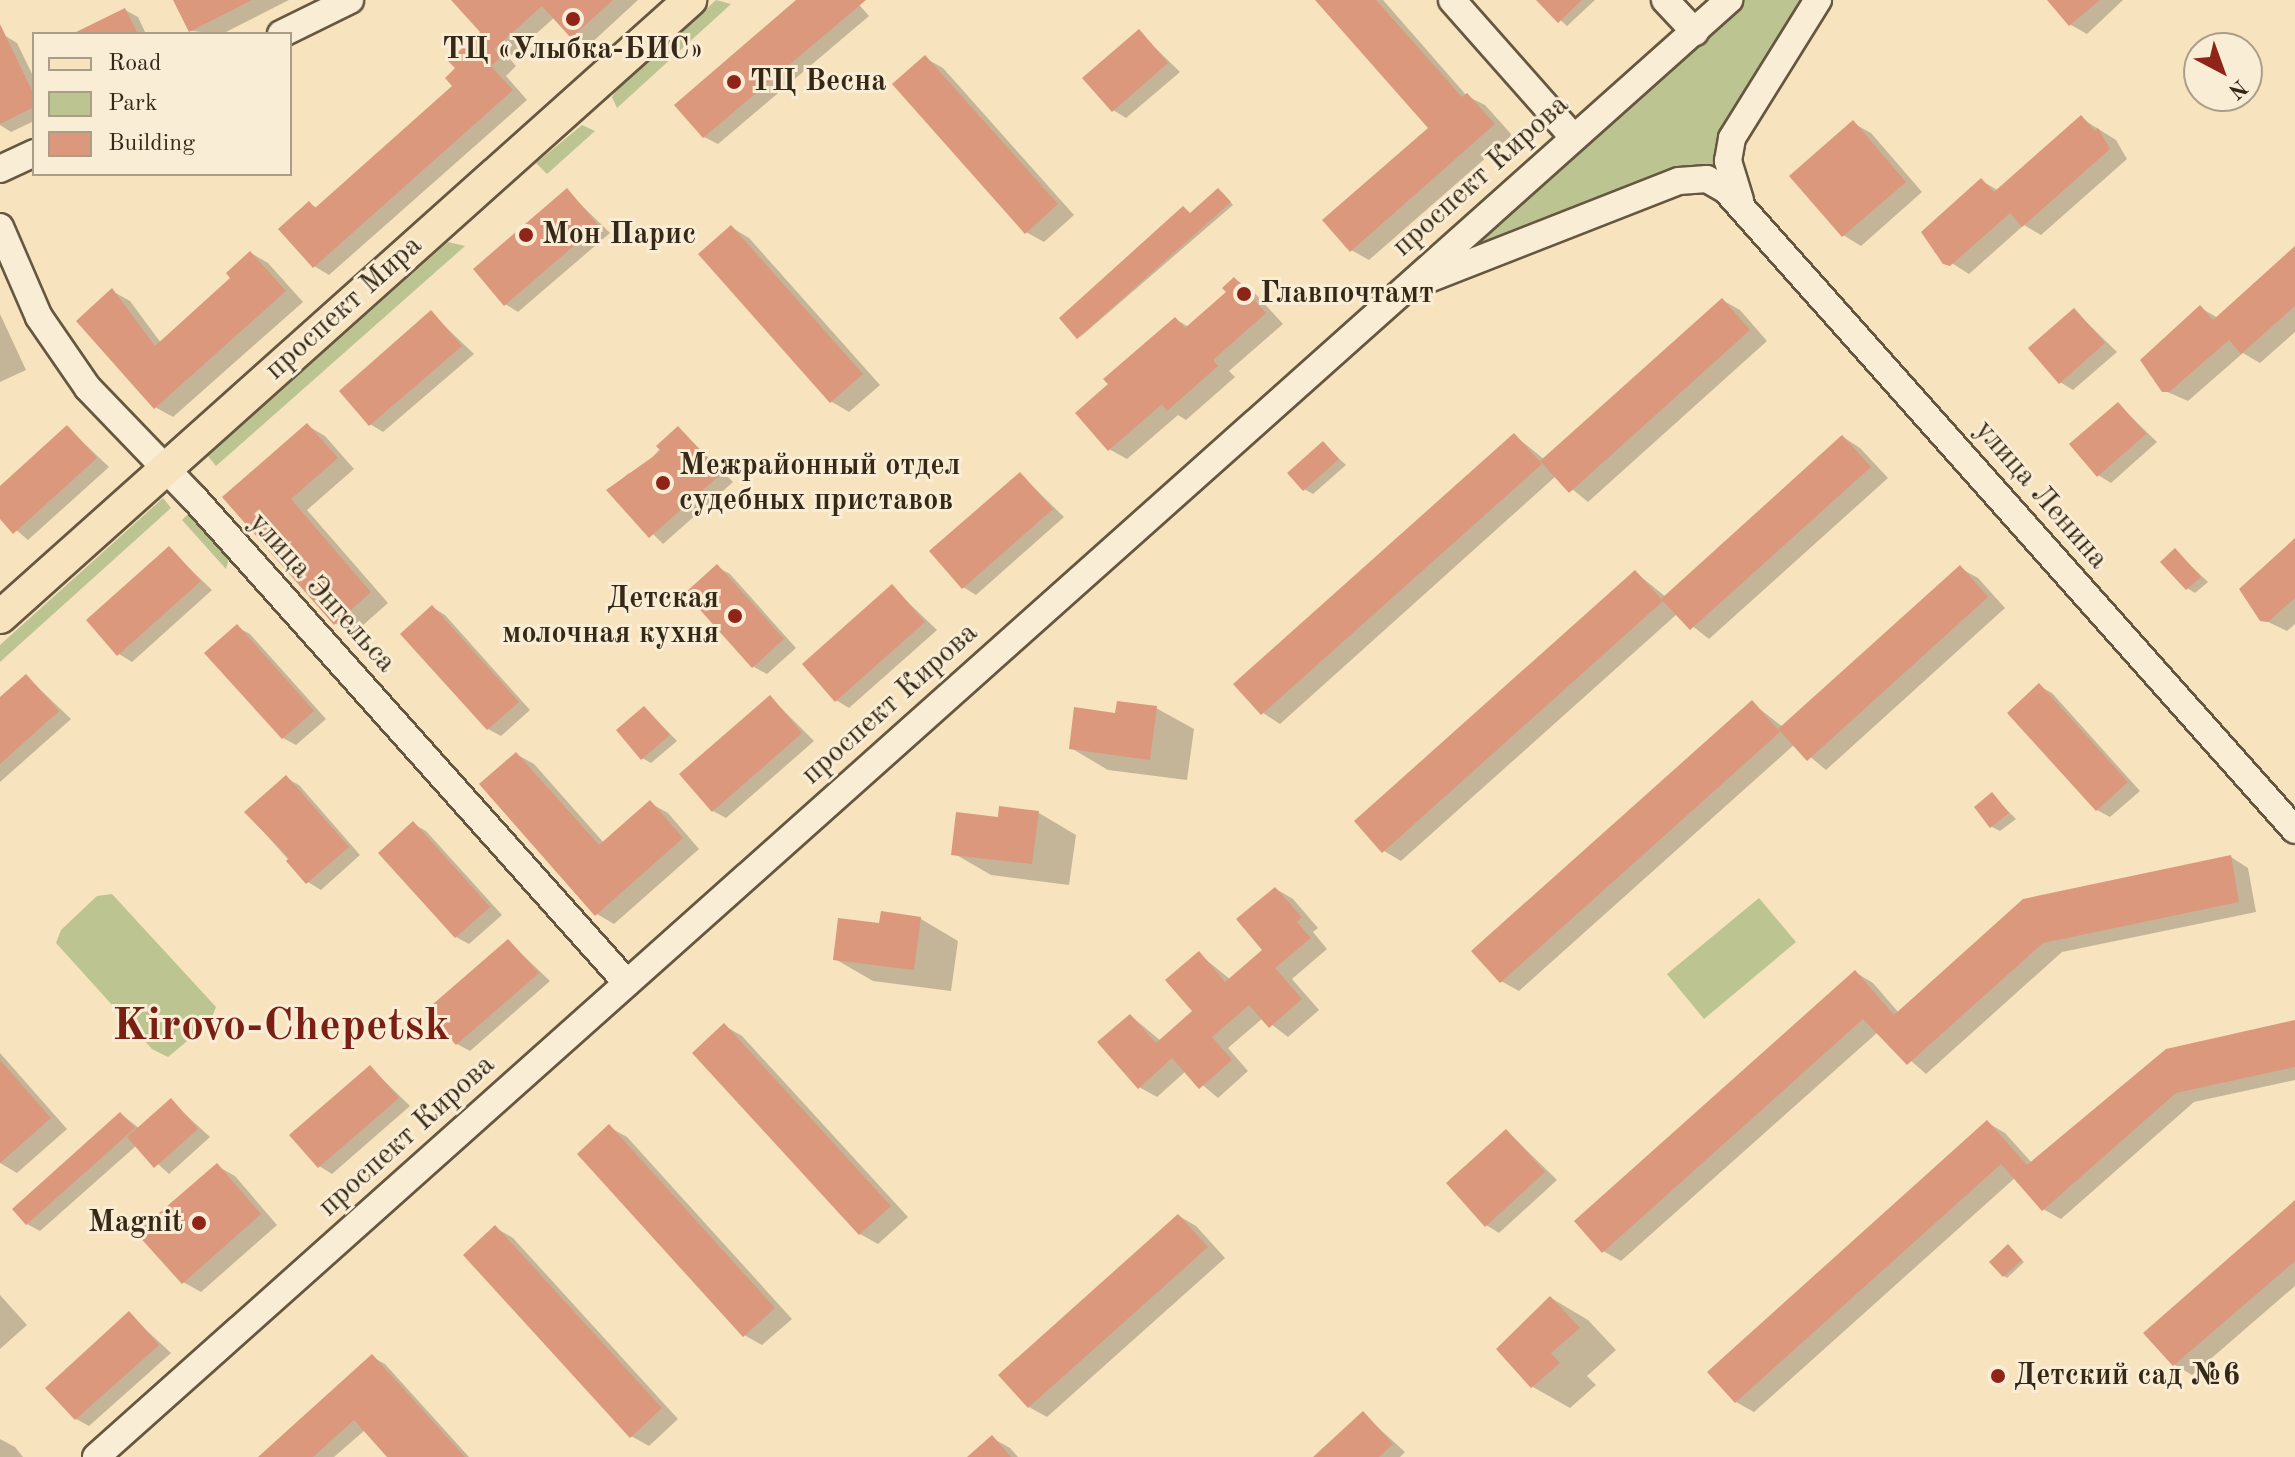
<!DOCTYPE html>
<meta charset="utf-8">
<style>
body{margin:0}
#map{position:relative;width:2295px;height:1457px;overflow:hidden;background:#f7e3be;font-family:"Old Standard TT",serif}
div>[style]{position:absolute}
.green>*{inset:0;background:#bcc492}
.shadow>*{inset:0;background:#0003}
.building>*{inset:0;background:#db987d}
.roads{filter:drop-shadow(2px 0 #665740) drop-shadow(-2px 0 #665740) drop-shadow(0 2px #665740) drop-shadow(0 -2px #665740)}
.minor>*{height:26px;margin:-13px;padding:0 13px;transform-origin:13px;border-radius:13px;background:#faedd5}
.major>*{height:32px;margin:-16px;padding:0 16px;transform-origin:16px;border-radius:16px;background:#f7e3be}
.dots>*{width:22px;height:22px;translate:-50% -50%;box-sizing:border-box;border:4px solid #faedd5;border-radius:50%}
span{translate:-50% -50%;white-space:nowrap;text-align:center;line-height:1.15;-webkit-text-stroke:6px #faedd5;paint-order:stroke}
.poi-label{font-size:30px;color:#352816;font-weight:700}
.left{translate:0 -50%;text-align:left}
.right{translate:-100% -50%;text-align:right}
.street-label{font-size:30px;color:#352816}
.town-label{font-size:46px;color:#7a1f14;font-weight:700}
.legend{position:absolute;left:32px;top:32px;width:260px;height:144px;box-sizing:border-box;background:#faedd5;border:2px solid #ab9e89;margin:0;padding:10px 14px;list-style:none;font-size:24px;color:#352816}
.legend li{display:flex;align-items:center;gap:16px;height:40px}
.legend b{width:40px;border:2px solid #ab9e89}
.north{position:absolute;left:2183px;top:32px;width:80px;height:80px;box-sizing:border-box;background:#faedd5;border:2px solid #ab9e89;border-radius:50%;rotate:139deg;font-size:22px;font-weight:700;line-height:32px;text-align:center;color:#352816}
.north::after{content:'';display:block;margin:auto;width:28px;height:36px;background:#8f2418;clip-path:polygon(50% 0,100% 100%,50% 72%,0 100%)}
</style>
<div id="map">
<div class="green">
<i style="clip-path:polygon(716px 0,731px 4px,617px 108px,612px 97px,616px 91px)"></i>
<i style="clip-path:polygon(1730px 0,1817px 0,1728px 161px,1707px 179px,1402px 290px)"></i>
<i style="clip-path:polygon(582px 125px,595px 131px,547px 174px,536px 163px)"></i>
<i style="clip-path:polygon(448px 242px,465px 246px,216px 466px,208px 456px)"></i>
<i style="clip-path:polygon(163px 498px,171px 508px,0 662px,0 645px)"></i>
<i style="clip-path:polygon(191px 511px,230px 555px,226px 569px,182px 520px)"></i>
<i style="clip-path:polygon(112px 894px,216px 1007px,210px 1022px,168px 1057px,152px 1049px,56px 943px,61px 930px,97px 896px)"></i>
<i style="clip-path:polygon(1759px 898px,1796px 942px,1704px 1019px,1667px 974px)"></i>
</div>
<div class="shadow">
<i style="clip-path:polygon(175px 0,289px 0,222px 34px,191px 31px)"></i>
<i style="clip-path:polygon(462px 0,638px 0,588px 46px,555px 17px,509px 58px,516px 66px,506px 76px,527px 100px,329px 275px,314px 266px,309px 203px,317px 208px,454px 86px,483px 33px)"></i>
<i style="clip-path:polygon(799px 0,855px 0,869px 16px,718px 144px,704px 137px,677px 105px)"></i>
<i style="clip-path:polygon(1317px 0,1383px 0,1467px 96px,1485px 105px,1512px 135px,1369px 260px,1351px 250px,1430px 128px)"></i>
<i style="clip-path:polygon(1538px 0,1595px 0,1567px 26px)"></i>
<i style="clip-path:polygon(2049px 0,2123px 0,2087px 34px,2071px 25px)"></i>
<i style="clip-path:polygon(125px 10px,138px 17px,146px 34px,76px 34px)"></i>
<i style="clip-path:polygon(1139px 32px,1180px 72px,1126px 118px,1113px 110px)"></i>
<i style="clip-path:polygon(4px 35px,17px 43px,34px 78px,34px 121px,11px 132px,0 125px)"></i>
<i style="clip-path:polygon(925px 58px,943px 68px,1074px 215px,1044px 242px,1026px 232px)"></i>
<i style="clip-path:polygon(2081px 118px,2116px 140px,2127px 159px,2041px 235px,2024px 225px,1969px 274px,1934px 252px,1982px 181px,1999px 191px)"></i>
<i style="clip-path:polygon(1853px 123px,1871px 133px,1922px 192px,1861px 246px,1843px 235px)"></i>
<i style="clip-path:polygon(567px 191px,610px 233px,518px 312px,505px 304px)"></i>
<i style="clip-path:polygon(1222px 192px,1233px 205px,1079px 338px,1191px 215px)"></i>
<i style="clip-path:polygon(731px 227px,749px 238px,880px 385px,849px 412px,832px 402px,701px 254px)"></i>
<i style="clip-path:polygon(2295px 249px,2295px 332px,2260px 363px,2243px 353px,2188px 401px,2163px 390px,2201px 308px,2218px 318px)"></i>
<i style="clip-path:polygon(251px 253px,268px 263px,303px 302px,173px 417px,155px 407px,112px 291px,130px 301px,161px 343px,233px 279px)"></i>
<i style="clip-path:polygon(1235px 279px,1252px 290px,1283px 324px,1229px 371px,1235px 377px,1186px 420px,1178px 415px,1127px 459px,1109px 449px,1110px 384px,1175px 319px,1189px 327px,1228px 293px)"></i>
<i style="clip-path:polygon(1722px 300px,1740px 310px,1767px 341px,1588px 502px,1556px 476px,1280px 724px,1263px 713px,1514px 435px,1545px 460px)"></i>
<i style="clip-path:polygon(2074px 310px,2117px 352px,2073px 390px,2060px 382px)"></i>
<i style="clip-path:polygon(431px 313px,474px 354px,383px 432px,370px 424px)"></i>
<i style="clip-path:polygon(0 314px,26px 370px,0 382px)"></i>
<i style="clip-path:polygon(2118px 404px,2157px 442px,2111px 483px,2098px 475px)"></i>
<i style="clip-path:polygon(308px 426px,325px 436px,354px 469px,307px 510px,388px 603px,353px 634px,335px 623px,225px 497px)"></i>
<i style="clip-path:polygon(68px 428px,109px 467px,28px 540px,0 516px,0 489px)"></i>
<i style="clip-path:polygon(679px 428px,733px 482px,663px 544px,609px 490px,629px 473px,635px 476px)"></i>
<i style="clip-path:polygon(1843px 437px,1860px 448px,1888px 478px,1709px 639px,1677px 614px,1401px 861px,1384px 851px,1635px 572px,1666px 597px)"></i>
<i style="clip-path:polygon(1323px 444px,1346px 465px,1313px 494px,1304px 489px)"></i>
<i style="clip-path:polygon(1020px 474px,1064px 517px,976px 595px,963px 587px)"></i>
<i style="clip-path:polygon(2295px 541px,2295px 624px,2287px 631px,2262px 619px)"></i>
<i style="clip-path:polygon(169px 549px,212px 590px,132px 662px,119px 654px)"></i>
<i style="clip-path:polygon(2175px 551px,2208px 582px,2195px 593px,2187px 588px)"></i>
<i style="clip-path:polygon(717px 567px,730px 574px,796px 648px,767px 674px,754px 667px,688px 593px)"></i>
<i style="clip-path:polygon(1960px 568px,1978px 578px,2005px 608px,1826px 770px,1795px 744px,1519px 991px,1501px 981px,1752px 703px,1783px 727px)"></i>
<i style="clip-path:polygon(892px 587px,937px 630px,849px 708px,836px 700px)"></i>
<i style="clip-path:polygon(432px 607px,445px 615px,530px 710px,501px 736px,488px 729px)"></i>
<i style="clip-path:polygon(237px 627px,250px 634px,326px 719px,296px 745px,283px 738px)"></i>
<i style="clip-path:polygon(26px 676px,71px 719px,0 782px,0 700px)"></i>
<i style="clip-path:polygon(2039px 686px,2052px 693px,2140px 791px,2110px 817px,2097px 810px)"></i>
<i style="clip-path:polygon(770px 697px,814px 741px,726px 818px,713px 811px)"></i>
<i style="clip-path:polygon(645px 708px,677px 741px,651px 763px,642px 758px)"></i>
<i style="clip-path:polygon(1156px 708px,1194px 729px,1187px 780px,1108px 770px,1071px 748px,1117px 715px)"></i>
<i style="clip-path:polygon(516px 754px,534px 764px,604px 843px,650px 803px,668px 813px,699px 849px,614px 924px,597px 914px)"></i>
<i style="clip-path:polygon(286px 778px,299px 785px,360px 855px,321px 890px,308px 882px,246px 812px)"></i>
<i style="clip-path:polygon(1992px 795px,2016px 819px,2000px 831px,1992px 827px)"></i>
<i style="clip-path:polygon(1039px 813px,1076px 835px,1069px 885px,991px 875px,953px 853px,999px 820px)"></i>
<i style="clip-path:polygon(413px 824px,426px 831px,502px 915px,469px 944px,456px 937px)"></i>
<i style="clip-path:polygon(2231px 857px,2248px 868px,2256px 912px,2062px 952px,1926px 1074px,1878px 1032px,1621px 1261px,1603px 1251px,1855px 972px,1873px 983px,1899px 1013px,2024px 901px)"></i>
<i style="clip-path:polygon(1276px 889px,1293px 899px,1318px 928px,1313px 932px,1327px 949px,1292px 979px,1319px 1010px,1288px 1037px,1263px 1018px,1228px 1048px,1248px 1071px,1218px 1098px,1186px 1071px,1157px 1097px,1139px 1087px,1131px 1016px,1161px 1041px,1195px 1011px,1199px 954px,1231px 980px,1265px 950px)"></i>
<i style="clip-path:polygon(883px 914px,921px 919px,958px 941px,951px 991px,873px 981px,835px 959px,881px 926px)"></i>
<i style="clip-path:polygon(508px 941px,550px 981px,470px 1051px,457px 1044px)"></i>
<i style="clip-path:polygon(2295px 1022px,2295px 1080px,2194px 1102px,2061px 1219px,2043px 1209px,2016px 1177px,1754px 1412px,1736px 1402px,1988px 1123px,2005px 1133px,2032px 1163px)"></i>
<i style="clip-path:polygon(725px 1026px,742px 1036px,908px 1217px,878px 1244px,860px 1234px)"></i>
<i style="clip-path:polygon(0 1053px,67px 1129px,17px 1173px,0 1163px)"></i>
<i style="clip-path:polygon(370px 1067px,410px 1106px,332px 1174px,319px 1166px)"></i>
<i style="clip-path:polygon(171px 1101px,210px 1137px,169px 1174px,137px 1145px,40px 1231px,27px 1224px,121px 1114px,140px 1129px)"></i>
<i style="clip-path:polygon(609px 1127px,627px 1137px,792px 1319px,762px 1345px,744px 1335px)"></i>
<i style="clip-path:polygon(1507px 1131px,1557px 1180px,1499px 1233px,1486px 1225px)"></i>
<i style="clip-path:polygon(217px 1166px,235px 1176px,277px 1225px,201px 1292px,183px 1282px)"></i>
<i style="clip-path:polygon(2295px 1202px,2295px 1286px,2192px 1375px,2175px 1365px,2146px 1333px)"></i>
<i style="clip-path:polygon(1179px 1216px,1196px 1226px,1225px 1258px,1047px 1417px,1029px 1407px)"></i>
<i style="clip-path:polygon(496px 1228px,513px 1238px,678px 1419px,649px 1446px,631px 1436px)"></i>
<i style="clip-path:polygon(2012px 1249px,2024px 1262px,2007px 1278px,2004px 1276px)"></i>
<i style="clip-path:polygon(0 1295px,27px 1325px,0 1349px)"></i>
<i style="clip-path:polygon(1551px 1298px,1588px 1320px,1616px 1350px,1587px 1376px,1596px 1385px,1570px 1408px,1533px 1387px,1499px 1349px)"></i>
<i style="clip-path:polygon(129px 1314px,171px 1353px,89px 1426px,76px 1419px)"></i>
<i style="clip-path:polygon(372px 1357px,385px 1364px,469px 1457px,389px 1457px,365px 1430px,334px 1457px,261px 1457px)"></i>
<i style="clip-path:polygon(1363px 1414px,1405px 1452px,1400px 1457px,1315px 1457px)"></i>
<i style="clip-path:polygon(992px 1438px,1010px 1448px,1018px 1457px,970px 1457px)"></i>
<i style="clip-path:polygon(0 1439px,15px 1447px,23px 1457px,0 1457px)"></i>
</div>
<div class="building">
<i style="clip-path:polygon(173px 0,252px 0,189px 32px)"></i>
<i style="clip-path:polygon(451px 0,613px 0,571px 38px,542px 6px,494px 49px,501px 57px,491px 66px,513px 90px,313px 268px,278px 229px,309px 201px,315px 208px,452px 86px,445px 78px,455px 68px,448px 61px,480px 32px)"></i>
<i style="clip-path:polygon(796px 0,866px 0,703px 138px,674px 105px)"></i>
<i style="clip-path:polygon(1315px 0,1376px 0,1462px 97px,1467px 93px,1495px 124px,1350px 252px,1322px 220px,1428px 128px)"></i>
<i style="clip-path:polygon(1536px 0,1582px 0,1558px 23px)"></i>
<i style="clip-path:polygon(2047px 0,2100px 0,2069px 26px)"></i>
<i style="clip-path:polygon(125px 8px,138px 34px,72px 34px)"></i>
<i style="clip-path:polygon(0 24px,34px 95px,34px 107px,0 124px)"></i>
<i style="clip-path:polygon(1139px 29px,1168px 63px,1112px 112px,1082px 78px)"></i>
<i style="clip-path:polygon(925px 55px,1058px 204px,1025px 234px,892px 84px)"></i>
<i style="clip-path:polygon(2081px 115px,2095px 131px,2098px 128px,2110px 149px,2022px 227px,2010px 213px,1950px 266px,1943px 264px,1921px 232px,1981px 178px,1994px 192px)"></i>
<i style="clip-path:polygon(1853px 120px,1906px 182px,1842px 237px,1789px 176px)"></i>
<i style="clip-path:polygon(567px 188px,598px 225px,504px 306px,473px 269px)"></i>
<i style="clip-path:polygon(1218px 188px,1231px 202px,1077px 339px,1059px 318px,1183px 206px,1190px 213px)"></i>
<i style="clip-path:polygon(731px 225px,863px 374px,830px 403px,698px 254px)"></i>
<i style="clip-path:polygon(2295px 246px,2295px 306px,2241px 354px,2229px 340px,2169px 392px,2162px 392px,2140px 360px,2200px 305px,2213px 320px)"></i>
<i style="clip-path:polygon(250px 251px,286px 291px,154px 409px,76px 321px,112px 288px,155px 346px,230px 278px,226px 273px)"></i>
<i style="clip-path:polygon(1234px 277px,1266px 313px,1213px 360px,1218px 366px,1167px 411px,1162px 404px,1108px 451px,1075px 413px,1108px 384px,1103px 379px,1175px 317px,1185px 328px,1226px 292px,1222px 288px)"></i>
<i style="clip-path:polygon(1722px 298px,1750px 330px,1569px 493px,1540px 461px)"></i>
<i style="clip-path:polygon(2074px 308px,2105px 343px,2059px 384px,2028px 348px)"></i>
<i style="clip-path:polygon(431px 310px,462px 346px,369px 426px,339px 391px)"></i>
<i style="clip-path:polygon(2118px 402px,2146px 434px,2097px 477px,2069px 444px)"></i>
<i style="clip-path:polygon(307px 423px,338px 458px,291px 499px,371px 592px,334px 625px,222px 497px)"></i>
<i style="clip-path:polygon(67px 425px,97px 458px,13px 534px,0 519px,0 486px)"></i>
<i style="clip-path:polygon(678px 426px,721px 474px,649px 538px,606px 490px,661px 451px,656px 446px)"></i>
<i style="clip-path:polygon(1514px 433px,1542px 464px,1261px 715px,1233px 684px)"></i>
<i style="clip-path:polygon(1842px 435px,1871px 467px,1690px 630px,1661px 599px)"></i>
<i style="clip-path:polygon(1323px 441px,1339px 459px,1303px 491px,1287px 473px)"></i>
<i style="clip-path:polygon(1020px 472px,1053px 509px,962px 589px,929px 551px)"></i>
<i style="clip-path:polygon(2295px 538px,2295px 598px,2268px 622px,2260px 621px,2239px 589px)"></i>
<i style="clip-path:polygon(169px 546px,201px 581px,117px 656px,86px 620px)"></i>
<i style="clip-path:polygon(2175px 548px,2201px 577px,2186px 590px,2160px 562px)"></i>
<i style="clip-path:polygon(717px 564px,784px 639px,752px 668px,685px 593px)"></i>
<i style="clip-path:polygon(1960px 565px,1988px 597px,1807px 761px,1778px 729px)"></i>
<i style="clip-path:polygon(1635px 570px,1663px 601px,1382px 853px,1354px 821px)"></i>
<i style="clip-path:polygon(892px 584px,925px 622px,835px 702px,802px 664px)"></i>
<i style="clip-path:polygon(432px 605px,519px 702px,487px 730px,400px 634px)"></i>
<i style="clip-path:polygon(237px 624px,314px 711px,282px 739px,204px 653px)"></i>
<i style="clip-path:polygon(26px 674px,59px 711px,0 764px,0 697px)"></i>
<i style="clip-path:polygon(2039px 683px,2128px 782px,2096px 811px,2007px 713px)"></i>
<i style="clip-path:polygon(770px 695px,802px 733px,712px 812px,679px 774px)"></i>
<i style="clip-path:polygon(1752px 700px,1780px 732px,1500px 983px,1471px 951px)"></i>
<i style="clip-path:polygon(1117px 701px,1157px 706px,1150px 760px,1069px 749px,1074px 707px,1115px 713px)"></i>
<i style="clip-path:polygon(644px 706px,670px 735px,641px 760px,616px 730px)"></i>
<i style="clip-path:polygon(516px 752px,599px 845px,650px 800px,683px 838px,595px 916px,479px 784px)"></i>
<i style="clip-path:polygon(286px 775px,349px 847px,306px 884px,286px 861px,289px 858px,244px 812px)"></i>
<i style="clip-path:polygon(1992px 792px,2009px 813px,1990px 828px,1974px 807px)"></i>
<i style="clip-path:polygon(999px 806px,1039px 811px,1032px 864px,951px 855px,956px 812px,998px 817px)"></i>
<i style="clip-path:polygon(413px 821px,490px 907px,455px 938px,378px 853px)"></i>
<i style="clip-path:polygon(2231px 855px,2239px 902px,2043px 943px,1907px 1065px,1863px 1019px,1602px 1253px,1574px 1221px,1855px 970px,1894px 1015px,2023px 899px)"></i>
<i style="clip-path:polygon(1275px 887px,1302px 917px,1297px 922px,1311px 938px,1275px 968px,1302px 999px,1269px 1028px,1249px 1005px,1212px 1037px,1232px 1060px,1199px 1089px,1172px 1058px,1138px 1089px,1097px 1042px,1130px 1014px,1156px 1043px,1192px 1011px,1165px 980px,1199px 951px,1225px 982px,1262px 950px,1236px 919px)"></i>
<i style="clip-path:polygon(881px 911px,921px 917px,914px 970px,833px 960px,838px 918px,879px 923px)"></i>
<i style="clip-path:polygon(508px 939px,539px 973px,456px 1045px,425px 1011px)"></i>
<i style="clip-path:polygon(2295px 1020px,2295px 1067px,2176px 1093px,2042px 1211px,2001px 1164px,1735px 1403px,1707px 1372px,1987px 1120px,2027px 1165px,2166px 1049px)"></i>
<i style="clip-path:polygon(724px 1023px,891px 1206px,859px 1235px,692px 1053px)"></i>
<i style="clip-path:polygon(0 1060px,51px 1118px,0 1163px)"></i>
<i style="clip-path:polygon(370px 1065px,399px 1098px,318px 1168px,289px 1135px)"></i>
<i style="clip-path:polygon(171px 1098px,198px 1129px,154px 1168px,127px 1137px)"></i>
<i style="clip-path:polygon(120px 1112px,135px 1128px,26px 1225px,12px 1209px)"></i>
<i style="clip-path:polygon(609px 1124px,775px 1308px,743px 1337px,577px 1154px)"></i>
<i style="clip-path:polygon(1506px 1129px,1545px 1172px,1485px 1227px,1446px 1183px)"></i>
<i style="clip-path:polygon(217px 1163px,261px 1214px,182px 1284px,136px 1233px)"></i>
<i style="clip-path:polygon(2295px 1200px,2295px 1261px,2173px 1366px,2143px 1333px)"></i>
<i style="clip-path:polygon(1178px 1214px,1208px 1247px,1028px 1408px,998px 1375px)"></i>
<i style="clip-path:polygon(495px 1225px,662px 1408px,630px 1438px,463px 1255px)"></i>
<i style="clip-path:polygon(2008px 1244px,2022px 1260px,2003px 1277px,1989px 1262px)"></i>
<i style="clip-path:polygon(1550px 1296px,1580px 1328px,1551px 1353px,1560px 1363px,1531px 1388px,1496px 1349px)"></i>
<i style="clip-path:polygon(129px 1311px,159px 1345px,75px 1420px,45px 1388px)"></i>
<i style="clip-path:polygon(372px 1354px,465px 1457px,387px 1457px,354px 1420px,313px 1457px,258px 1457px)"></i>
<i style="clip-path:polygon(1363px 1411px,1393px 1444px,1379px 1457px,1313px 1457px)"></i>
<i style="clip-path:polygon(992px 1435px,1011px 1457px,967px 1457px)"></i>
</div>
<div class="roads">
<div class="minor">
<i style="left:1452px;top:0;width:183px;rotate:48.5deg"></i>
<i style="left:1665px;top:0;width:44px;rotate:46.8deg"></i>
<i style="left:281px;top:34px;width:77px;rotate:-26.2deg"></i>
<i style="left:0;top:169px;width:38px;rotate:-25deg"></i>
<i style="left:1740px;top:200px;width:41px;rotate:-107.1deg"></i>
<i style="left:1728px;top:161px;width:23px;rotate:-80deg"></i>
<i style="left:1732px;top:138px;width:163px;rotate:-58.1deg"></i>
<i style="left:0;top:227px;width:98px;rotate:66.6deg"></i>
<i style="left:39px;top:317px;width:86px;rotate:55.4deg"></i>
<i style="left:88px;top:388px;width:153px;rotate:46.1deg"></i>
<i style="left:194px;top:498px;width:650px;rotate:48.24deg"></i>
<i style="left:1421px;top:282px;width:277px;rotate:-21.4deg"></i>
<i style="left:1679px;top:181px;width:28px;rotate:-4deg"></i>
<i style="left:1707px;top:179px;width:22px;rotate:30deg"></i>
<i style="left:1726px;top:190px;width:856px;rotate:48.36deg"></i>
<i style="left:96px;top:1457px;width:2189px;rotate:-41.74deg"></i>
</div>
<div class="major">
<i style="left:0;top:617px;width:926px;rotate:-41.8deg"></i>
</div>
</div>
<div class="dots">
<i style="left:573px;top:19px;background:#8f2418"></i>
<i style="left:734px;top:82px;background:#8f2418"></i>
<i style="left:526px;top:235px;background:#8f2418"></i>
<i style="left:1244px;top:294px;background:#8f2418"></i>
<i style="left:663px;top:483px;background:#8f2418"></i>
<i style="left:735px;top:616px;background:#8f2418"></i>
<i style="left:199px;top:1223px;background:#8f2418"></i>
<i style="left:1998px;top:1376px;background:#8f2418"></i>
</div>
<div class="poi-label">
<span style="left:573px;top:50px">ТЦ «Улыбка-БИС»</span>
<span class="left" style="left:750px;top:82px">ТЦ Весна</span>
<span class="left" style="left:542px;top:235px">Мон Парис</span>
<span class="left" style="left:1260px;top:294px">Главпочтамт</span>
<span class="left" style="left:679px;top:483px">Межрайонный отдел<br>судебных приставов</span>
<span class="right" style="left:719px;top:616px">Детская<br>молочная кухня</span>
<span class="right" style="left:183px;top:1223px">Magnit</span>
<span class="left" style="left:2014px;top:1376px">Детский сад №6</span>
</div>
<div class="street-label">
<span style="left:1481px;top:176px;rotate:-42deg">проспект Кирова</span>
<span style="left:344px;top:308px;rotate:-42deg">проспект Мира</span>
<span style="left:2041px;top:495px;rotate:49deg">улица Ленина</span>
<span style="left:322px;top:593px;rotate:48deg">улица Энгельса</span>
<span style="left:890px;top:704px;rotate:-42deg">проспект Кирова</span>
<span style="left:407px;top:1136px;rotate:-42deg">проспект Кирова</span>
</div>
<div class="town-label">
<span style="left:281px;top:1027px">Kirovo-Chepetsk</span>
</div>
<ul class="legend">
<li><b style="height:10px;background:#f7e3be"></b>Road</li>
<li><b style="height:22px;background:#bcc492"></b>Park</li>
<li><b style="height:22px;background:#db987d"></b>Building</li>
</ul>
<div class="north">N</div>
</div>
